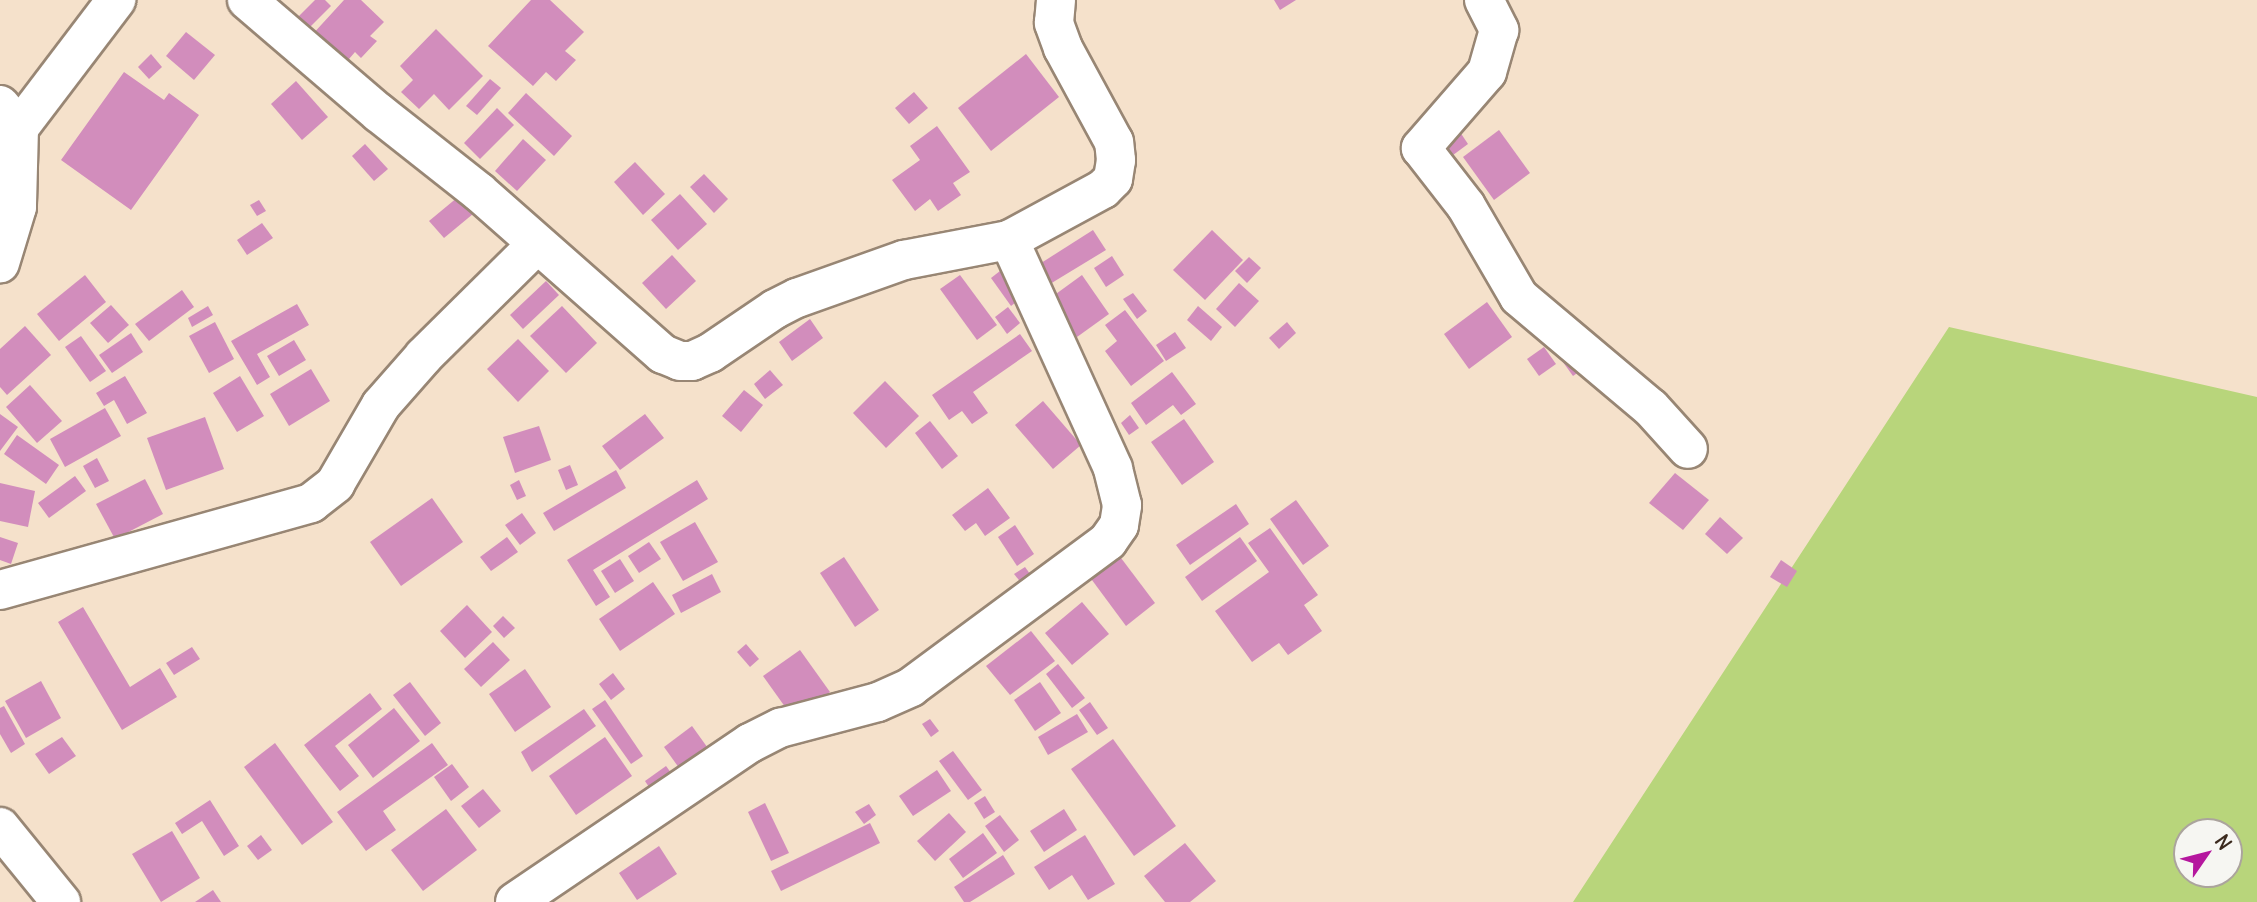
<!DOCTYPE html>
<style>
body{margin:0}
#map{position:relative;width:2257px;height:902px;overflow:hidden;background:#f5e1cb;font-family:Delius,sans-serif}
div>[style]{position:absolute}
.green>*{inset:0;background:#b8d57b}
.building>*{inset:0;background:#d28dbc}
.roads{filter:drop-shadow(2px 0 #988674) drop-shadow(-2px 0 #988674) drop-shadow(0 2px #988674) drop-shadow(0 -2px #988674)}
.minor>*{height:38px;margin:-19px;padding:0 19px;transform-origin:19px;border-radius:19px;background:#fff}
span{translate:-50% -50%;white-space:nowrap;text-align:center;line-height:1.15;-webkit-text-stroke:7px #f6f6f2;paint-order:stroke}
.north{position:absolute;left:2173px;top:818px;width:70px;height:70px;box-sizing:border-box;background:#f6f6f2;border:2px solid #aba49d;border-radius:50%;rotate:55deg;font-size:19px;font-weight:700;line-height:28px;text-align:center;color:#3b2a1e}
.north::after{content:'';display:block;margin:auto;width:24px;height:32px;background:#b5179e;clip-path:polygon(50% 0,100% 100%,50% 72%,0 100%)}
</style>
<div id="map">
<div class="green">
<i style="clip-path:polygon(evenodd,1949px 327px,2257px 397px,2257px 902px,1573px 902px,1949px 327px,2187px 832px,2229px 832px,2229px 874px,2187px 874px,2187px 832px)"></i>
</div>
<div class="building">
<i style="clip-path:polygon(315px 0,325px 0,331px 6px,303px 34px,292px 23px)"></i>
<i style="clip-path:polygon(344px 0,361px 0,384px 22px,370px 36px,377px 41px,361px 58px,355px 52px,343px 66px,311px 36px)"></i>
<i style="clip-path:polygon(531px 0,550px 0,584px 32px,565px 51px,576px 60px,556px 81px,546px 72px,533px 86px,488px 46px)"></i>
<i style="clip-path:polygon(1274px 0,1296px 0,1280px 10px)"></i>
<i style="clip-path:polygon(436px 29px,483px 76px,449px 110px,434px 94px,419px 109px,401px 92px,413px 80px,400px 66px)"></i>
<i style="clip-path:polygon(186px 32px,215px 55px,194px 80px,166px 56px)"></i>
<i style="clip-path:polygon(151px 54px,162px 67px,149px 79px,138px 67px)"></i>
<i style="clip-path:polygon(1026px 54px,1059px 97px,991px 151px,958px 108px)"></i>
<i style="clip-path:polygon(124px 72px,164px 100px,169px 93px,199px 115px,131px 210px,61px 160px)"></i>
<i style="clip-path:polygon(490px 79px,501px 88px,477px 115px,466px 106px)"></i>
<i style="clip-path:polygon(296px 81px,328px 117px,302px 140px,271px 104px)"></i>
<i style="clip-path:polygon(914px 92px,928px 108px,909px 124px,895px 108px)"></i>
<i style="clip-path:polygon(526px 93px,572px 136px,554px 156px,508px 113px)"></i>
<i style="clip-path:polygon(497px 108px,514px 125px,480px 159px,464px 143px)"></i>
<i style="clip-path:polygon(937px 126px,970px 172px,953px 183px,961px 195px,938px 211px,930px 199px,915px 211px,892px 180px,920px 160px,910px 146px)"></i>
<i style="clip-path:polygon(1458px 129px,1468px 144px,1449px 158px,1439px 144px)"></i>
<i style="clip-path:polygon(1499px 130px,1530px 173px,1494px 200px,1463px 157px)"></i>
<i style="clip-path:polygon(523px 139px,546px 160px,517px 191px,495px 171px)"></i>
<i style="clip-path:polygon(365px 144px,388px 169px,374px 181px,352px 156px)"></i>
<i style="clip-path:polygon(635px 162px,665px 194px,643px 215px,614px 182px)"></i>
<i style="clip-path:polygon(704px 174px,728px 199px,714px 213px,690px 187px)"></i>
<i style="clip-path:polygon(464px 192px,479px 209px,444px 238px,429px 221px)"></i>
<i style="clip-path:polygon(680px 194px,707px 224px,678px 250px,651px 220px)"></i>
<i style="clip-path:polygon(259px 200px,266px 211px,257px 216px,250px 205px)"></i>
<i style="clip-path:polygon(262px 223px,273px 238px,247px 255px,237px 240px)"></i>
<i style="clip-path:polygon(1093px 230px,1106px 250px,1050px 284px,1038px 265px)"></i>
<i style="clip-path:polygon(1212px 230px,1243px 260px,1205px 300px,1173px 270px)"></i>
<i style="clip-path:polygon(672px 255px,696px 281px,666px 309px,642px 283px)"></i>
<i style="clip-path:polygon(1112px 256px,1124px 275px,1106px 287px,1094px 268px)"></i>
<i style="clip-path:polygon(1249px 257px,1261px 268px,1247px 283px,1235px 271px)"></i>
<i style="clip-path:polygon(1009px 264px,1029px 292px,1011px 306px,991px 278px)"></i>
<i style="clip-path:polygon(85px 275px,106px 302px,59px 341px,37px 314px)"></i>
<i style="clip-path:polygon(960px 275px,997px 325px,977px 340px,940px 289px)"></i>
<i style="clip-path:polygon(1082px 275px,1109px 314px,1077px 337px,1049px 299px)"></i>
<i style="clip-path:polygon(546px 281px,559px 295px,523px 329px,510px 315px)"></i>
<i style="clip-path:polygon(1239px 283px,1259px 301px,1235px 327px,1216px 309px)"></i>
<i style="clip-path:polygon(182px 290px,194px 307px,149px 341px,135px 324px)"></i>
<i style="clip-path:polygon(1133px 293px,1147px 311px,1137px 319px,1123px 299px)"></i>
<i style="clip-path:polygon(1487px 302px,1512px 337px,1469px 369px,1444px 334px)"></i>
<i style="clip-path:polygon(297px 304px,309px 325px,257px 354px,270px 377px,257px 385px,231px 341px)"></i>
<i style="clip-path:polygon(111px 305px,129px 325px,108px 343px,90px 323px)"></i>
<i style="clip-path:polygon(208px 306px,213px 315px,192px 327px,188px 318px)"></i>
<i style="clip-path:polygon(562px 306px,597px 343px,566px 373px,530px 336px)"></i>
<i style="clip-path:polygon(1198px 306px,1222px 327px,1211px 341px,1187px 320px)"></i>
<i style="clip-path:polygon(1008px 307px,1020px 323px,1007px 334px,995px 317px)"></i>
<i style="clip-path:polygon(1125px 310px,1164px 361px,1131px 386px,1105px 351px,1117px 341px,1105px 325px)"></i>
<i style="clip-path:polygon(810px 319px,823px 338px,792px 361px,779px 342px)"></i>
<i style="clip-path:polygon(215px 322px,234px 359px,209px 373px,189px 336px)"></i>
<i style="clip-path:polygon(1287px 322px,1296px 333px,1279px 349px,1269px 338px)"></i>
<i style="clip-path:polygon(25px 326px,51px 355px,7px 395px,0 387px,0 349px)"></i>
<i style="clip-path:polygon(1175px 332px,1186px 348px,1166px 361px,1156px 345px)"></i>
<i style="clip-path:polygon(131px 333px,143px 352px,112px 373px,99px 355px)"></i>
<i style="clip-path:polygon(1020px 334px,1032px 351px,973px 392px,988px 413px,972px 424px,962px 411px,949px 420px,932px 395px)"></i>
<i style="clip-path:polygon(81px 336px,106px 371px,90px 382px,65px 347px)"></i>
<i style="clip-path:polygon(518px 339px,549px 371px,518px 402px,487px 369px)"></i>
<i style="clip-path:polygon(294px 340px,306px 360px,279px 376px,267px 356px)"></i>
<i style="clip-path:polygon(1544px 347px,1556px 364px,1539px 376px,1527px 359px)"></i>
<i style="clip-path:polygon(1573px 349px,1586px 367px,1573px 376px,1560px 358px)"></i>
<i style="clip-path:polygon(311px 369px,330px 401px,289px 426px,270px 394px)"></i>
<i style="clip-path:polygon(770px 370px,783px 385px,765px 399px,754px 384px)"></i>
<i style="clip-path:polygon(1172px 372px,1196px 404px,1181px 415px,1173px 405px,1146px 425px,1131px 403px)"></i>
<i style="clip-path:polygon(125px 376px,147px 413px,127px 424px,114px 400px,104px 406px,96px 393px)"></i>
<i style="clip-path:polygon(240px 376px,264px 416px,237px 432px,213px 393px)"></i>
<i style="clip-path:polygon(885px 381px,919px 416px,886px 448px,853px 413px)"></i>
<i style="clip-path:polygon(30px 385px,62px 421px,37px 443px,6px 407px)"></i>
<i style="clip-path:polygon(744px 390px,763px 405px,741px 432px,722px 416px)"></i>
<i style="clip-path:polygon(1043px 401px,1081px 445px,1053px 469px,1015px 425px)"></i>
<i style="clip-path:polygon(105px 408px,121px 436px,65px 467px,50px 439px)"></i>
<i style="clip-path:polygon(0 414px,18px 427px,0 451px)"></i>
<i style="clip-path:polygon(645px 414px,664px 438px,620px 470px,602px 446px)"></i>
<i style="clip-path:polygon(1130px 415px,1139px 428px,1129px 435px,1121px 423px)"></i>
<i style="clip-path:polygon(205px 417px,224px 469px,166px 490px,147px 438px)"></i>
<i style="clip-path:polygon(1184px 419px,1214px 462px,1182px 485px,1151px 442px)"></i>
<i style="clip-path:polygon(930px 421px,958px 456px,942px 469px,915px 433px)"></i>
<i style="clip-path:polygon(539px 426px,551px 460px,515px 473px,503px 437px)"></i>
<i style="clip-path:polygon(17px 435px,59px 465px,46px 484px,4px 454px)"></i>
<i style="clip-path:polygon(97px 458px,109px 481px,95px 488px,83px 466px)"></i>
<i style="clip-path:polygon(570px 465px,578px 485px,566px 490px,558px 470px)"></i>
<i style="clip-path:polygon(616px 470px,626px 488px,554px 531px,543px 513px)"></i>
<i style="clip-path:polygon(1675px 473px,1709px 500px,1683px 530px,1649px 503px)"></i>
<i style="clip-path:polygon(75px 476px,86px 491px,49px 518px,38px 503px)"></i>
<i style="clip-path:polygon(145px 479px,163px 514px,115px 539px,96px 504px)"></i>
<i style="clip-path:polygon(519px 480px,526px 496px,517px 500px,510px 485px)"></i>
<i style="clip-path:polygon(697px 480px,708px 499px,593px 570px,610px 597px,596px 606px,567px 560px)"></i>
<i style="clip-path:polygon(0 483px,35px 491px,28px 527px,0 521px)"></i>
<i style="clip-path:polygon(988px 488px,1010px 518px,985px 536px,976px 523px,965px 531px,952px 515px)"></i>
<i style="clip-path:polygon(432px 498px,463px 542px,401px 586px,370px 542px)"></i>
<i style="clip-path:polygon(1296px 500px,1329px 546px,1303px 565px,1270px 519px)"></i>
<i style="clip-path:polygon(1236px 504px,1249px 524px,1190px 565px,1176px 545px)"></i>
<i style="clip-path:polygon(522px 513px,536px 533px,520px 545px,505px 525px)"></i>
<i style="clip-path:polygon(1720px 517px,1743px 538px,1727px 554px,1705px 534px)"></i>
<i style="clip-path:polygon(695px 522px,718px 562px,683px 581px,660px 542px)"></i>
<i style="clip-path:polygon(1015px 525px,1034px 554px,1017px 566px,998px 537px)"></i>
<i style="clip-path:polygon(1270px 528px,1318px 595px,1304px 605px,1322px 631px,1288px 655px,1279px 643px,1252px 662px,1215px 611px,1269px 572px,1248px 543px)"></i>
<i style="clip-path:polygon(0 537px,18px 543px,11px 564px,0 560px)"></i>
<i style="clip-path:polygon(507px 537px,518px 552px,491px 571px,480px 557px)"></i>
<i style="clip-path:polygon(1240px 537px,1257px 561px,1202px 601px,1185px 577px)"></i>
<i style="clip-path:polygon(649px 542px,661px 559px,639px 573px,628px 556px)"></i>
<i style="clip-path:polygon(1118px 554px,1155px 603px,1126px 626px,1089px 576px)"></i>
<i style="clip-path:polygon(844px 557px,879px 610px,855px 627px,820px 573px)"></i>
<i style="clip-path:polygon(620px 559px,634px 581px,615px 593px,601px 571px)"></i>
<i style="clip-path:polygon(1781px 560px,1797px 571px,1787px 587px,1770px 577px)"></i>
<i style="clip-path:polygon(1025px 567px,1033px 578px,1023px 585px,1014px 574px)"></i>
<i style="clip-path:polygon(712px 574px,721px 592px,681px 613px,672px 595px)"></i>
<i style="clip-path:polygon(653px 582px,675px 614px,620px 651px,599px 619px)"></i>
<i style="clip-path:polygon(1082px 602px,1109px 634px,1072px 665px,1045px 633px)"></i>
<i style="clip-path:polygon(467px 605px,492px 632px,465px 658px,440px 631px)"></i>
<i style="clip-path:polygon(83px 607px,130px 687px,160px 668px,177px 697px,122px 730px,58px 622px)"></i>
<i style="clip-path:polygon(503px 616px,515px 628px,504px 638px,493px 626px)"></i>
<i style="clip-path:polygon(1031px 631px,1055px 661px,1010px 695px,986px 666px)"></i>
<i style="clip-path:polygon(493px 642px,510px 660px,481px 687px,464px 669px)"></i>
<i style="clip-path:polygon(746px 644px,759px 659px,750px 667px,737px 652px)"></i>
<i style="clip-path:polygon(192px 647px,200px 659px,174px 675px,166px 663px)"></i>
<i style="clip-path:polygon(800px 650px,830px 692px,793px 718px,763px 676px)"></i>
<i style="clip-path:polygon(1058px 664px,1085px 698px,1072px 708px,1046px 674px)"></i>
<i style="clip-path:polygon(525px 669px,551px 707px,515px 732px,489px 694px)"></i>
<i style="clip-path:polygon(613px 673px,625px 689px,611px 700px,599px 684px)"></i>
<i style="clip-path:polygon(41px 681px,61px 718px,26px 738px,5px 701px)"></i>
<i style="clip-path:polygon(410px 682px,441px 723px,425px 736px,393px 695px)"></i>
<i style="clip-path:polygon(1040px 682px,1061px 713px,1035px 731px,1014px 700px)"></i>
<i style="clip-path:polygon(370px 693px,382px 709px,335px 746px,359px 776px,340px 791px,304px 745px)"></i>
<i style="clip-path:polygon(605px 700px,643px 756px,631px 764px,592px 709px)"></i>
<i style="clip-path:polygon(1090px 702px,1108px 728px,1097px 735px,1079px 710px)"></i>
<i style="clip-path:polygon(4px 706px,25px 744px,11px 753px,0 734px,0 708px)"></i>
<i style="clip-path:polygon(394px 708px,420px 741px,373px 778px,348px 745px)"></i>
<i style="clip-path:polygon(584px 709px,596px 726px,532px 772px,521px 752px)"></i>
<i style="clip-path:polygon(1077px 714px,1088px 732px,1048px 755px,1038px 737px)"></i>
<i style="clip-path:polygon(930px 719px,939px 731px,931px 737px,922px 724px)"></i>
<i style="clip-path:polygon(692px 726px,715px 758px,687px 779px,664px 747px)"></i>
<i style="clip-path:polygon(62px 737px,76px 756px,49px 774px,35px 754px)"></i>
<i style="clip-path:polygon(605px 737px,632px 776px,576px 815px,549px 776px)"></i>
<i style="clip-path:polygon(1113px 739px,1176px 826px,1134px 856px,1071px 769px)"></i>
<i style="clip-path:polygon(275px 743px,333px 822px,302px 845px,244px 767px)"></i>
<i style="clip-path:polygon(432px 743px,448px 765px,383px 811px,396px 830px,366px 851px,337px 812px)"></i>
<i style="clip-path:polygon(953px 751px,982px 790px,968px 800px,939px 761px)"></i>
<i style="clip-path:polygon(452px 764px,469px 787px,451px 801px,434px 777px)"></i>
<i style="clip-path:polygon(666px 766px,680px 785px,658px 801px,645px 781px)"></i>
<i style="clip-path:polygon(937px 770px,951px 791px,913px 816px,899px 796px)"></i>
<i style="clip-path:polygon(483px 789px,501px 811px,479px 828px,461px 806px)"></i>
<i style="clip-path:polygon(985px 796px,995px 812px,984px 819px,974px 803px)"></i>
<i style="clip-path:polygon(210px 800px,239px 846px,224px 856px,202px 821px,182px 834px,175px 823px)"></i>
<i style="clip-path:polygon(765px 803px,789px 853px,771px 861px,748px 812px)"></i>
<i style="clip-path:polygon(869px 804px,876px 815px,864px 824px,855px 812px)"></i>
<i style="clip-path:polygon(446px 809px,477px 850px,423px 891px,391px 850px)"></i>
<i style="clip-path:polygon(1064px 809px,1077px 830px,1044px 852px,1030px 831px)"></i>
<i style="clip-path:polygon(949px 813px,966px 832px,935px 861px,917px 841px)"></i>
<i style="clip-path:polygon(1000px 815px,1019px 840px,1004px 852px,985px 826px)"></i>
<i style="clip-path:polygon(870px 823px,880px 843px,781px 891px,771px 871px)"></i>
<i style="clip-path:polygon(172px 831px,200px 878px,161px 902px,132px 854px)"></i>
<i style="clip-path:polygon(983px 833px,997px 853px,963px 878px,949px 859px)"></i>
<i style="clip-path:polygon(261px 835px,272px 850px,258px 860px,247px 846px)"></i>
<i style="clip-path:polygon(1085px 835px,1115px 884px,1088px 900px,1072px 875px,1049px 890px,1034px 867px)"></i>
<i style="clip-path:polygon(1185px 843px,1216px 881px,1190px 902px,1165px 902px,1144px 876px)"></i>
<i style="clip-path:polygon(659px 846px,677px 874px,637px 900px,619px 873px)"></i>
<i style="clip-path:polygon(1003px 855px,1015px 874px,970px 902px,964px 902px,954px 887px)"></i>
<i style="clip-path:polygon(213px 890px,221px 902px,195px 902px)"></i>
</div>
<div class="roads">
<div class="minor">
<i style="left:247px;top:0;width:174px;rotate:40.6deg"></i>
<i style="left:379px;top:113px;width:127px;rotate:38.3deg"></i>
<i style="left:479px;top:192px;width:245px;rotate:41.4deg"></i>
<i style="left:663px;top:354px;width:18px;rotate:22deg"></i>
<i style="left:680px;top:361px;width:12px"></i>
<i style="left:692px;top:361px;width:20px;rotate:-24deg"></i>
<i style="left:710px;top:353px;width:78px;rotate:-34.1deg"></i>
<i style="left:775px;top:309px;width:25px;rotate:-27deg"></i>
<i style="left:797px;top:298px;width:114px;rotate:-19.6deg"></i>
<i style="left:904px;top:260px;width:107px;rotate:-10.8deg"></i>
<i style="left:1009px;top:240px;width:107px;rotate:-28.5deg"></i>
<i style="left:1103px;top:189px;width:14px;rotate:-45deg"></i>
<i style="left:1113px;top:179px;width:19px;rotate:-81deg"></i>
<i style="left:1116px;top:160px;width:18px;rotate:-96deg"></i>
<i style="left:1114px;top:142px;width:107px;rotate:-118.5deg"></i>
<i style="left:1063px;top:48px;width:27px;rotate:-110deg"></i>
<i style="left:1054px;top:23px;width:23px;rotate:-85deg"></i>
<i style="left:1484px;top:0;width:34px;rotate:63deg"></i>
<i style="left:1499px;top:30px;width:44px;rotate:105.9deg"></i>
<i style="left:1487px;top:72px;width:101px;rotate:131deg"></i>
<i style="left:1421px;top:148px;width:73px;rotate:52.2deg"></i>
<i style="left:1466px;top:206px;width:105px;rotate:59.8deg"></i>
<i style="left:1519px;top:297px;width:172px;rotate:40.1deg"></i>
<i style="left:1651px;top:408px;width:55px;rotate:47.9deg"></i>
<i style="left:0;top:105px;width:30px;rotate:50deg"></i>
<i style="left:19px;top:128px;width:79px;rotate:91.5deg"></i>
<i style="left:17px;top:207px;width:59px;rotate:106.9deg"></i>
<i style="left:0;top:148px;width:28px;rotate:-46deg"></i>
<i style="left:19px;top:128px;width:161px;rotate:-52.8deg"></i>
<i style="left:0;top:590px;width:323px;rotate:-15.6deg"></i>
<i style="left:311px;top:503px;width:31px;rotate:-38deg"></i>
<i style="left:335px;top:484px;width:91px;rotate:-59.8deg"></i>
<i style="left:381px;top:405px;width:65px;rotate:-48.7deg"></i>
<i style="left:424px;top:356px;width:158px;rotate:-44.7deg"></i>
<i style="left:0;top:827px;width:97px;rotate:50.9deg"></i>
<i style="left:515px;top:902px;width:284px;rotate:-34.1deg"></i>
<i style="left:750px;top:743px;width:34px;rotate:-27deg"></i>
<i style="left:780px;top:728px;width:101px;rotate:-14.9deg"></i>
<i style="left:878px;top:702px;width:36px;rotate:-24deg"></i>
<i style="left:911px;top:687px;width:245px;rotate:-36.5deg"></i>
<i style="left:1108px;top:541px;width:19px;rotate:-55deg"></i>
<i style="left:1119px;top:525px;width:20px;rotate:-81deg"></i>
<i style="left:1122px;top:505px;width:38px;rotate:-104deg"></i>
<i style="left:1113px;top:468px;width:251px;rotate:-114.5deg"></i>
</div>
</div>
<div class="north">N</div>
</div>
